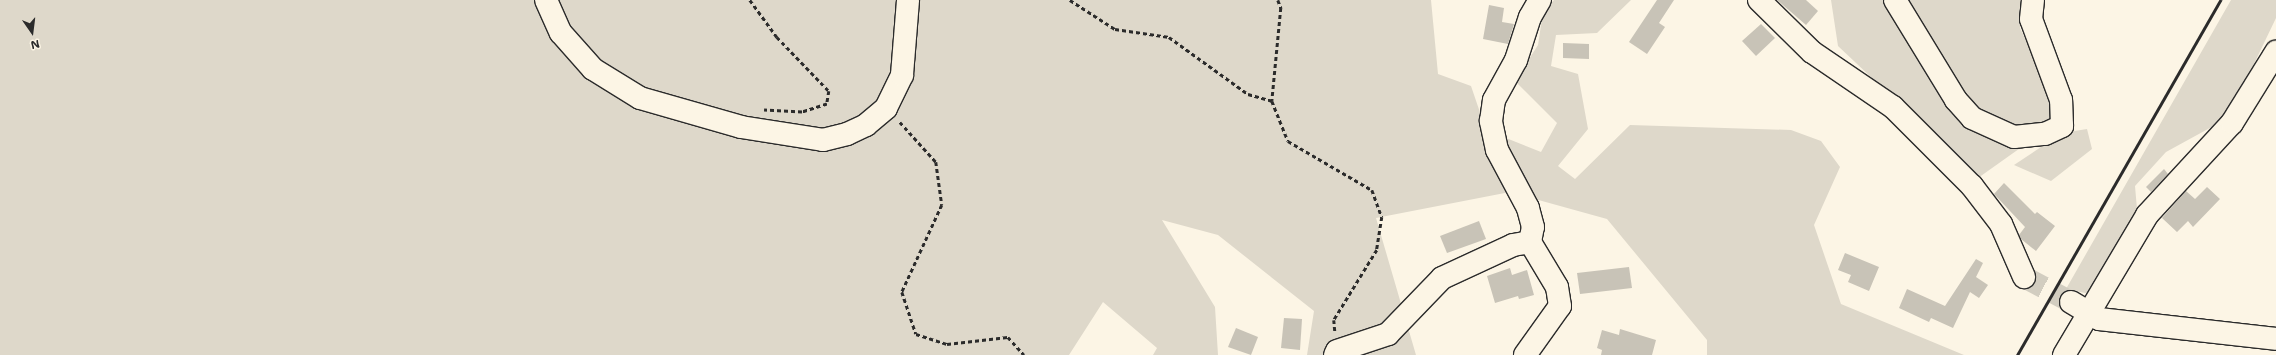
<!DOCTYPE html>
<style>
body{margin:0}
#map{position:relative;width:2276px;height:355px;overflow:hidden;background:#fcf5e5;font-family:"Shantell Sans",sans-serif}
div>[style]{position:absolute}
.green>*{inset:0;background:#ded8ca}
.building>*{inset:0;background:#c8c3b7}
.street-tunnel>*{height:22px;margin-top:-11px;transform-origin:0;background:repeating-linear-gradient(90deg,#d2cdc0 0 22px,transparent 0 33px)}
.path>*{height:2.5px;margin-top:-1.25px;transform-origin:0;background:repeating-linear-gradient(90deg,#2b2b2b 0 4px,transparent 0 7px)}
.roads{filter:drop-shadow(1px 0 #2b2b2b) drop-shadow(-1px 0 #2b2b2b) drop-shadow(0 1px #2b2b2b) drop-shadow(0 -1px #2b2b2b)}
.street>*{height:22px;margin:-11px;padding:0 11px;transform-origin:11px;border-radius:11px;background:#fcf5e5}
.rail>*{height:3px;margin:-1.5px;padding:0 1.5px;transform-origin:1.5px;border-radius:1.5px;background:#2b2b2b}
span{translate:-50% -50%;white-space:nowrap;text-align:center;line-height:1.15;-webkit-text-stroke:3.5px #fcf5e5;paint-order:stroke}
.north{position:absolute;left:12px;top:12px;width:40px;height:40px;-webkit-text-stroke:3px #fcf5e5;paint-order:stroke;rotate:166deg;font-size:11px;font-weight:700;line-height:16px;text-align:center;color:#2b2b2b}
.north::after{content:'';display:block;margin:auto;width:14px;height:18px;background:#2b2b2b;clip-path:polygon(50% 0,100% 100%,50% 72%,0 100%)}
</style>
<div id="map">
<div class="green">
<i style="clip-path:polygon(0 0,1431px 0,1438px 74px,1471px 86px,1486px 130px,1541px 152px,1557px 123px,1515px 81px,1538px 45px,1543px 12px,1554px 0,1631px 0,1597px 33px,1556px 35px,1551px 66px,1578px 74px,1588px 129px,1558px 166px,1575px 179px,1630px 125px,1791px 130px,1821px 141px,1840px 167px,1814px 225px,1841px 304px,1964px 355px,1707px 355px,1707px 340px,1607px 219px,1510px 192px,1376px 218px,1416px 355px,1307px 355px,1314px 311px,1218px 235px,1162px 220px,1215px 307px,1218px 355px,1153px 355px,1157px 348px,1103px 302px,1069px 355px,0 355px)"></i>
<i style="clip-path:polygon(1831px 0,2026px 0,2020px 28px,2055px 101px,2050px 127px,1978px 178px,1838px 46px)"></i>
<i style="clip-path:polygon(2231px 0,2276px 0,2276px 18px,2228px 118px,2166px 152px,2135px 186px,2137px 209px,2090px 294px,2066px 289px)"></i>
<i style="clip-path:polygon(2087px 129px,2092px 149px,2051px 181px,2014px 165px,2062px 133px)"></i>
</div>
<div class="building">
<i style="clip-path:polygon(1657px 0,1674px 0,1659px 23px,1665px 27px,1647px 54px,1629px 42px)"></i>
<i style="clip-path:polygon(1777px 0,1806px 0,1818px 11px,1806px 25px)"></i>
<i style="clip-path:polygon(1489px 5px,1504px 8px,1502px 22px,1514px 24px,1508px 44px,1483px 39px)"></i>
<i style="clip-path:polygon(1761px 24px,1775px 38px,1756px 56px,1742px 41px)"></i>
<i style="clip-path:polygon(1563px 43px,1589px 44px,1589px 59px,1563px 58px)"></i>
<i style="clip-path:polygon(2164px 169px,2168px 174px,2151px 192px,2146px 187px)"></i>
<i style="clip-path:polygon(2004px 183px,2035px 214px,2037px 212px,2055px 226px,2036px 251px,2021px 239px,2019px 235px,2025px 227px,1994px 194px)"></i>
<i style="clip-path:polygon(2207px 187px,2220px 199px,2193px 227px,2188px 221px,2177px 232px,2162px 218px,2186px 191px,2195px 199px)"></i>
<i style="clip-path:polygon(1479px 221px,1486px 239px,1447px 253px,1440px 236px)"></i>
<i style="clip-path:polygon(1845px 253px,1879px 267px,1869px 291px,1848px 282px,1851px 275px,1838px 270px)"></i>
<i style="clip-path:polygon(1976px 259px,1983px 263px,1976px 277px,1988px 285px,1979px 298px,1970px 292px,1953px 328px,1931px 318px,1929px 322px,1899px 308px,1907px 289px,1945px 306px)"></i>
<i style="clip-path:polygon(1629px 267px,1632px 288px,1580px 294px,1577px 273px)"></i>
<i style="clip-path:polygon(1510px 268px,1512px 275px,1527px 270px,1534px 295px,1519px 299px,1518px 296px,1495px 303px,1487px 276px)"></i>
<i style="clip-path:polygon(1284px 318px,1302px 319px,1300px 350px,1281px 348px)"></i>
<i style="clip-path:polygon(1236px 328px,1258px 337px,1251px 355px,1228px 347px)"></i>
<i style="clip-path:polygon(1620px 329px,1656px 340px,1652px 355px,1601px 355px,1602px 350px,1597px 348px,1602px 330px,1619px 335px)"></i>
</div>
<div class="street-tunnel">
<i style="left:2024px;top:277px;width:53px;rotate:28deg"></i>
</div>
<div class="path">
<i style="left:750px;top:0;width:46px;rotate:53.9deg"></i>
<i style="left:777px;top:37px;width:75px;rotate:46.1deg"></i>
<i style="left:829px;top:91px;width:13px;rotate:99deg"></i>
<i style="left:827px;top:104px;width:26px;rotate:162deg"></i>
<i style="left:802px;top:112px;width:38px;rotate:-177deg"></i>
<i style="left:1070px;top:0;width:54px;rotate:32.8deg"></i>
<i style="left:1115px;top:29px;width:55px;rotate:8.4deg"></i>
<i style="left:1169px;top:37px;width:97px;rotate:35.8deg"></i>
<i style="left:1248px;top:94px;width:25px;rotate:16deg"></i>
<i style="left:1278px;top:0;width:9px;rotate:69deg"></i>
<i style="left:1281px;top:8px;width:93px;rotate:95.5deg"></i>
<i style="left:1272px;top:101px;width:43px;rotate:68.2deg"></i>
<i style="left:1288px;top:141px;width:97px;rotate:30.3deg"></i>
<i style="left:1372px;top:190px;width:29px;rotate:70deg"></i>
<i style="left:1382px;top:217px;width:33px;rotate:99deg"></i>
<i style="left:1377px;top:250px;width:82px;rotate:121.6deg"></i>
<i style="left:1334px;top:320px;width:11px;rotate:85deg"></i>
<i style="left:900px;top:122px;width:54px;rotate:48deg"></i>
<i style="left:936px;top:162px;width:43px;rotate:82.1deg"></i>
<i style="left:942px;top:205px;width:96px;rotate:114.7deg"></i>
<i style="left:902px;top:292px;width:44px;rotate:71.6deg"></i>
<i style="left:916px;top:334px;width:33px;rotate:18deg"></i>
<i style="left:947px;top:344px;width:61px;rotate:-6.5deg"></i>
<i style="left:1008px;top:337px;width:24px;rotate:48deg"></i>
</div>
<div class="roads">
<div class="street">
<i style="left:546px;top:0;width:36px;rotate:66deg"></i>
<i style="left:561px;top:33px;width:48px;rotate:48.4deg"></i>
<i style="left:593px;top:69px;width:55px;rotate:31.7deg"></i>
<i style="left:640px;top:98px;width:105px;rotate:16deg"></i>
<i style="left:741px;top:127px;width:83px;rotate:9deg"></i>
<i style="left:823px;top:140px;width:25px;rotate:-14deg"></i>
<i style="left:847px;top:134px;width:21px;rotate:-25deg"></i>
<i style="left:866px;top:125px;width:26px;rotate:-40deg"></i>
<i style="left:886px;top:108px;width:37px;rotate:-64deg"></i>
<i style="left:902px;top:75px;width:75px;rotate:-85.4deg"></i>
<i style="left:1759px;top:0;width:74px;rotate:44.5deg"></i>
<i style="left:1812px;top:52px;width:98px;rotate:34.2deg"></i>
<i style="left:1893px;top:107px;width:112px;rotate:45deg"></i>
<i style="left:1972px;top:186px;width:48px;rotate:52.7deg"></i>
<i style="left:2001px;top:224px;width:58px;rotate:66.5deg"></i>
<i style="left:1895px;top:0;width:117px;rotate:58.6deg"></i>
<i style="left:1956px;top:100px;width:24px;rotate:48deg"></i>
<i style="left:1972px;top:118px;width:46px;rotate:24.3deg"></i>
<i style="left:2014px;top:137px;width:31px;rotate:-6deg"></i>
<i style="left:2045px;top:134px;width:19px;rotate:-25deg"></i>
<i style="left:2062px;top:126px;width:26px;rotate:-92deg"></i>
<i style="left:2061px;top:100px;width:86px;rotate:-110.3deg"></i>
<i style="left:2031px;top:19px;width:19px;rotate:-84deg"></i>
<i style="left:2071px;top:302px;width:33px;rotate:31deg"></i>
<i style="left:2099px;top:319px;width:178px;rotate:6.4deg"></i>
<i style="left:1335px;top:355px;width:4px;rotate:-63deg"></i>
<i style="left:1337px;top:351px;width:54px;rotate:-18.4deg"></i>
<i style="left:1388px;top:334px;width:78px;rotate:-46deg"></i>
<i style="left:1442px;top:278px;width:78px;rotate:-24.9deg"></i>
<i style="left:1513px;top:245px;width:17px;rotate:-10deg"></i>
<i style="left:1525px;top:355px;width:60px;rotate:-54.5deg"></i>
<i style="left:1560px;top:306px;width:19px;rotate:-99deg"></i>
<i style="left:1557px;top:287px;width:52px;rotate:-121deg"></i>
<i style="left:1530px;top:242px;width:15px;rotate:-79deg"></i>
<i style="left:1533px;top:227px;width:20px;rotate:-105deg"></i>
<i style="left:1528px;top:208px;width:66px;rotate:-118.1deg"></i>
<i style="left:1497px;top:150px;width:30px;rotate:-102deg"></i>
<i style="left:1491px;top:121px;width:21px;rotate:-82deg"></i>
<i style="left:1494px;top:100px;width:46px;rotate:-61.2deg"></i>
<i style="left:1516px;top:60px;width:45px;rotate:-72deg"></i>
<i style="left:1530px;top:17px;width:20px;rotate:-60deg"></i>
<i style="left:2064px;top:355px;width:163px;rotate:-59.3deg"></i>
<i style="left:2147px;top:215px;width:125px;rotate:-47.3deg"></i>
<i style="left:2232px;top:123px;width:84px;rotate:-58.2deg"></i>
</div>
</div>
<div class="rail">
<i style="left:2017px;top:355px;width:409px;rotate:-60.2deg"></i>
</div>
<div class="north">N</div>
</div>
